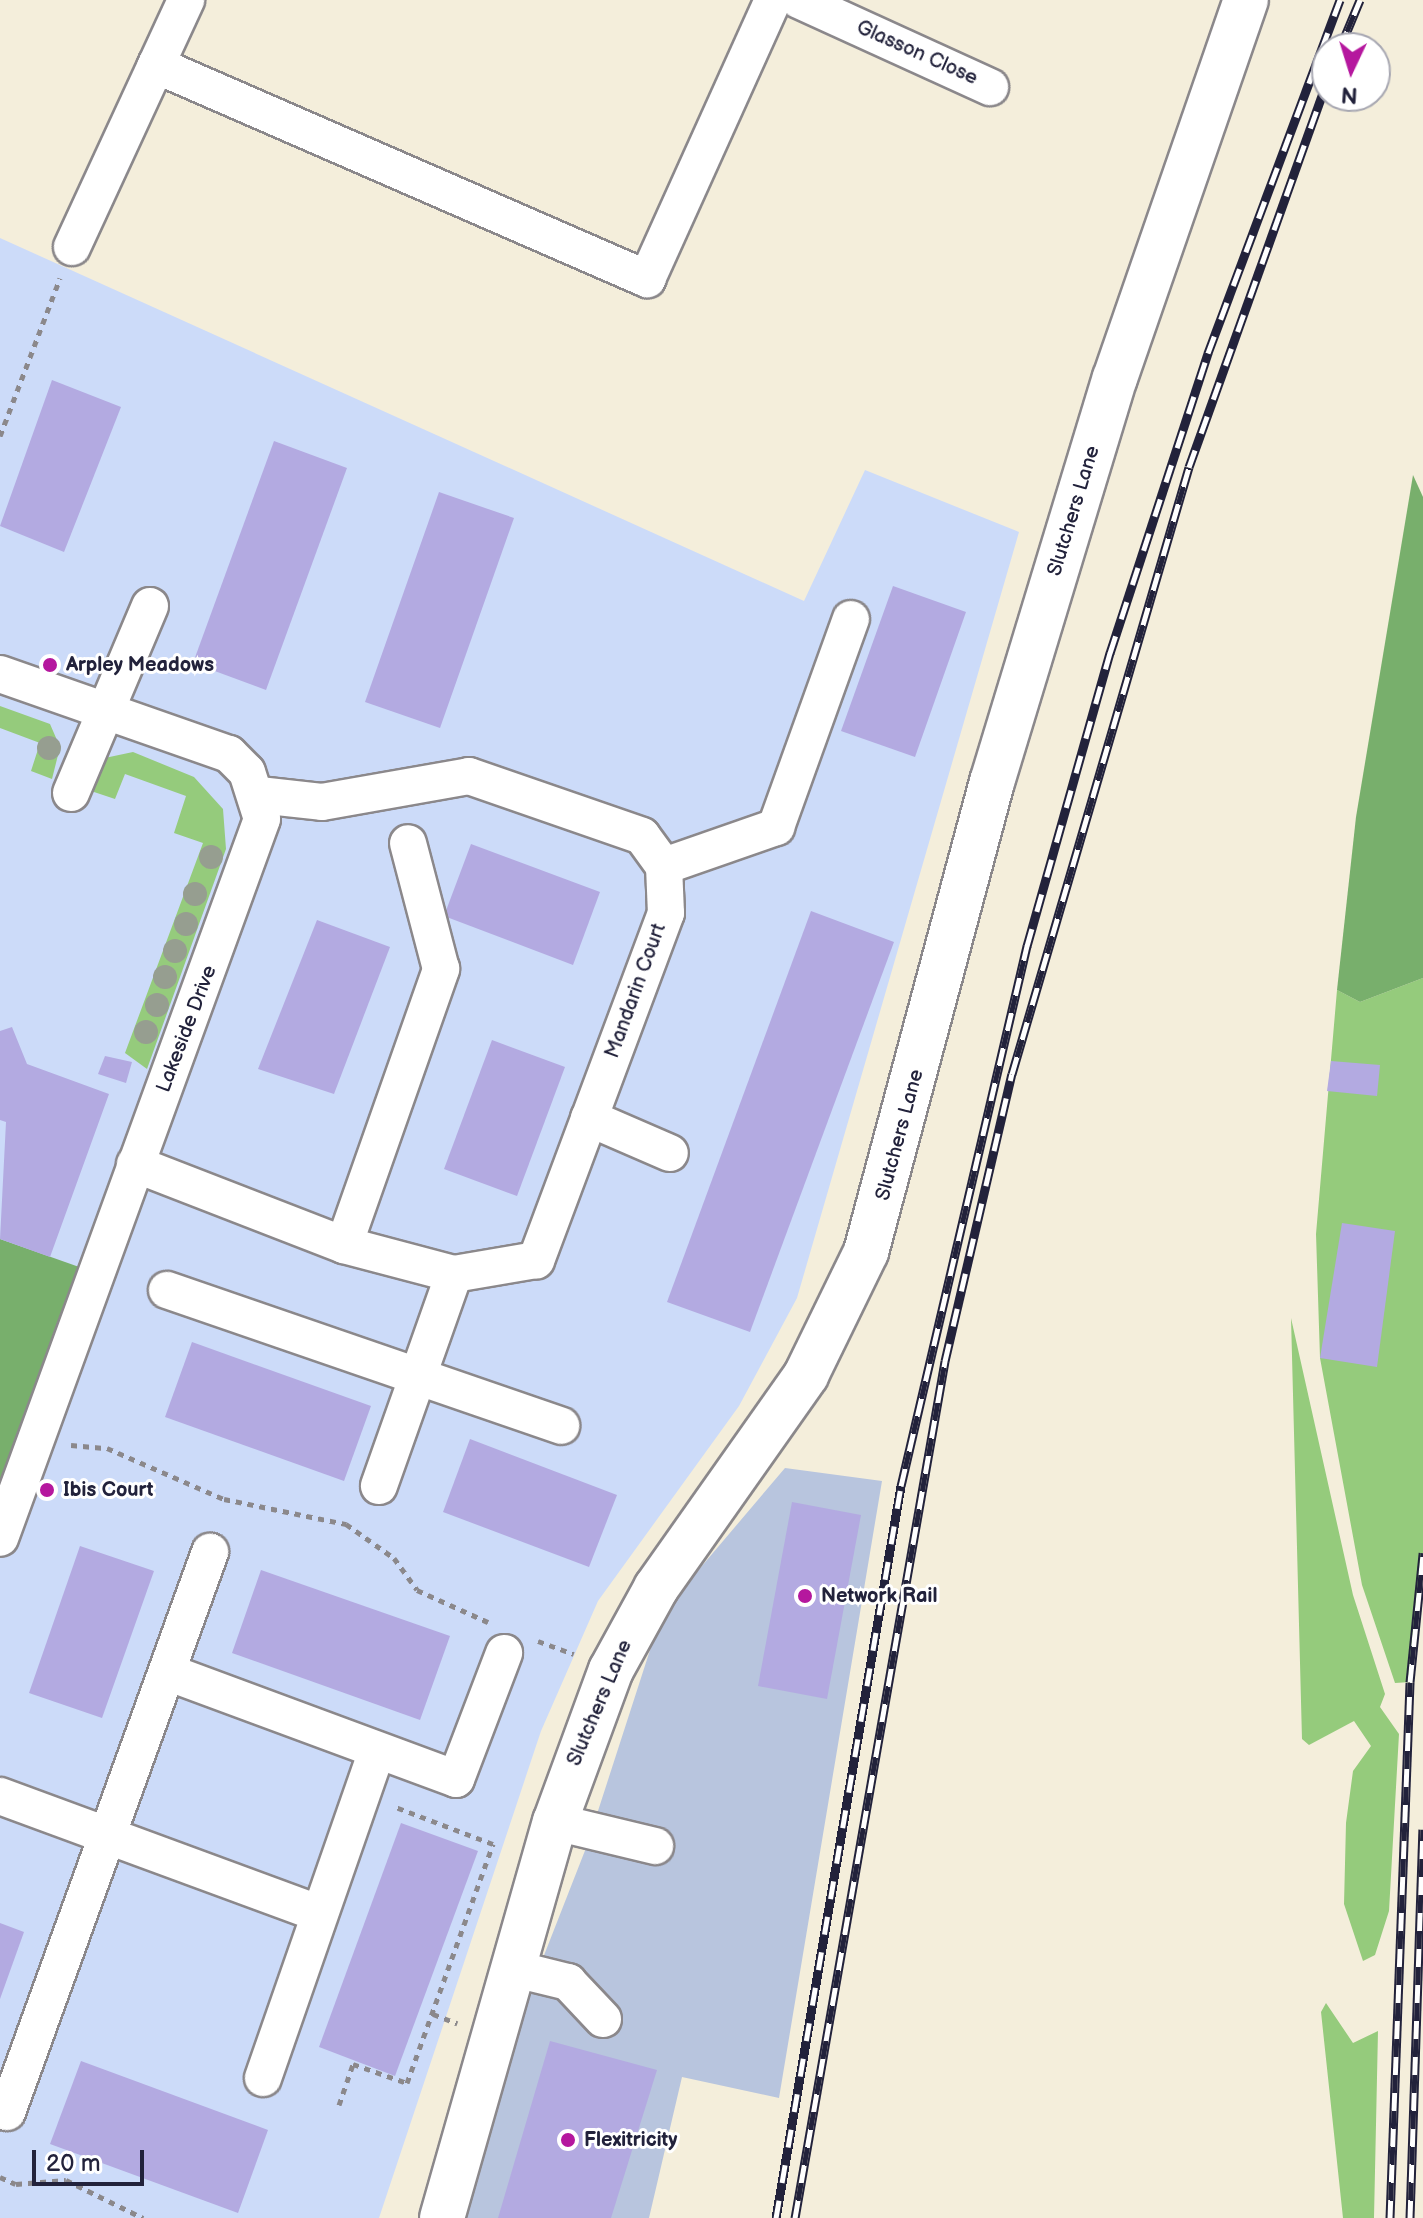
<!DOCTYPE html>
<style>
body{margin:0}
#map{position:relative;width:1423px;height:2218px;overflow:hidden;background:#f4eedb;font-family:"Balsamiq Sans",sans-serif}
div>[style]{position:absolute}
.built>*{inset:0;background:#ccdbf9}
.industrial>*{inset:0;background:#b8c5de}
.green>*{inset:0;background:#95cb7c}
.forest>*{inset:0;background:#78af6c}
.building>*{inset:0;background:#b3aae1}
.path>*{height:5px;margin-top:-2.5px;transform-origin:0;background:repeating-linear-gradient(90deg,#8b888b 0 6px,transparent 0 12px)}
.roads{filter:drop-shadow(2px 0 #8b888b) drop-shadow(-2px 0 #8b888b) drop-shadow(0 2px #8b888b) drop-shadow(0 -2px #8b888b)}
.minor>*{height:36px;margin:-18px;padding:0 18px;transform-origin:18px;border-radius:18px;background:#fff}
.highway>*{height:44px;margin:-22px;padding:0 22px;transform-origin:22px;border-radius:22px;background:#fff}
.rail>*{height:9px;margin-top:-4.5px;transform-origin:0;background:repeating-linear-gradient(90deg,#fff 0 18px,#22223b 0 36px);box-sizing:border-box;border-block:2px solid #22223b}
.trees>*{width:24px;height:24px;margin:-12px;border-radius:50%;background:#969e90}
.dots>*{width:22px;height:22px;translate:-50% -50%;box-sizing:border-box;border:4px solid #fff;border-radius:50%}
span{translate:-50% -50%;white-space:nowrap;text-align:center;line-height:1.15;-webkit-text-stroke:6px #fff;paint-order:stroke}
.street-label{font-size:20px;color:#22223b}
.poi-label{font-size:20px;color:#22223b;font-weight:700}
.left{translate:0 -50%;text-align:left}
.north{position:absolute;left:1311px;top:32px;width:80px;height:80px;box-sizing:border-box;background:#fff;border:2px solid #a7a7b1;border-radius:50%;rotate:184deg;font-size:22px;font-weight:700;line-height:32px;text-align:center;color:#22223b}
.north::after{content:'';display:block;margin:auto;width:28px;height:36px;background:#b5179e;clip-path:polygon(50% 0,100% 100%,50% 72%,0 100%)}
.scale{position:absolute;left:32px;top:2150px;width:112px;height:36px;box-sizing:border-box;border:4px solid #22223b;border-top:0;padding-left:10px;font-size:24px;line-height:28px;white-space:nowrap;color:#22223b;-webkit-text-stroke:6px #fff;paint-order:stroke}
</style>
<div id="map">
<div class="built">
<i style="clip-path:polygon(0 238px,804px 601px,865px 470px,1019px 532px,797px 1298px,739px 1406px,598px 1601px,541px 1731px,379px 2218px,0 2218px)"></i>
</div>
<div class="industrial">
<i style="clip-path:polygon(785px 1468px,882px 1481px,779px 2098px,682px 2077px,649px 2218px,463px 2218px,523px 2009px,586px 1848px,662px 1613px)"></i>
</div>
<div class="green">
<i style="clip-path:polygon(0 706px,50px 724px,60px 747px,52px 779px,31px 771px,40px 743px,0 728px)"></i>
<i style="clip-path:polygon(133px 752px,194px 777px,223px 809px,226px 849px,147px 1069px,125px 1053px,203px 843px,174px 833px,186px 796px,125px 774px,115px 799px,85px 789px,100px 759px)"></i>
<i style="clip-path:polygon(1423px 978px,1423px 1552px,1410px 1682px,1395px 1683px,1362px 1585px,1320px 1358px,1316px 1234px,1337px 990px,1360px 1002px)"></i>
<i style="clip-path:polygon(1291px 1318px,1353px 1595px,1385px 1694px,1380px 1707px,1399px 1734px,1389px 1911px,1375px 1955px,1363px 1961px,1344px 1904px,1346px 1823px,1353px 1771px,1371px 1746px,1354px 1721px,1309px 1745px,1302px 1739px)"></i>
<i style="clip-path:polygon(1326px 2003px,1353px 2043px,1378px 2031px,1374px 2218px,1343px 2218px,1321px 2012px)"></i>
</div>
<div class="forest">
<i style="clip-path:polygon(1413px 475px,1423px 497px,1423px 978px,1360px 1002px,1337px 990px,1356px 817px)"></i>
<i style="clip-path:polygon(0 1239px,82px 1268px,0 1492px)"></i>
</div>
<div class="building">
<i style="clip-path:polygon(52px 380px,121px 407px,64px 552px,0 526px)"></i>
<i style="clip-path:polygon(274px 441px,347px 468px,266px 690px,193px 663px)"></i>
<i style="clip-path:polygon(439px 492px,514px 518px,440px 728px,365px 702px)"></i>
<i style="clip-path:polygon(893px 586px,966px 612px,915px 757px,841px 731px)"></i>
<i style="clip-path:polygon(471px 844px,600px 892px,573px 965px,444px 916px)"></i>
<i style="clip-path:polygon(811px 911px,894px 942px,750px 1332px,667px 1302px)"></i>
<i style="clip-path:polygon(317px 920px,390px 947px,334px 1094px,258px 1069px)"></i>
<i style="clip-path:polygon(12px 1027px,27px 1064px,109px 1094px,50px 1257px,0 1239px,6px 1122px,0 1120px,0 1031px)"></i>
<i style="clip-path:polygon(492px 1040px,565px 1067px,517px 1196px,444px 1169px)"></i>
<i style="clip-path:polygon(105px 1056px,132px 1062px,126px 1083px,98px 1074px)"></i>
<i style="clip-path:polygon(1331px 1061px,1380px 1065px,1377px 1096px,1327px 1091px)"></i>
<i style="clip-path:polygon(1342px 1223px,1395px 1231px,1377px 1367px,1320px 1358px)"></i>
<i style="clip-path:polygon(192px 1342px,371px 1406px,344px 1481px,165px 1417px)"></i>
<i style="clip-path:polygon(470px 1439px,617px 1495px,589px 1567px,443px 1512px)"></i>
<i style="clip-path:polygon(792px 1502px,861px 1515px,827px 1699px,758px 1686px)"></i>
<i style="clip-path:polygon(80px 1546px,154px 1571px,102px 1718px,29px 1693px)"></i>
<i style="clip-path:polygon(261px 1570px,450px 1636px,420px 1720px,232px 1653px)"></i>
<i style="clip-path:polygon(401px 1823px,478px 1851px,395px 2076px,319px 2047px)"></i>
<i style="clip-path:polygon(0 1923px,24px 1932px,0 1999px)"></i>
<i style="clip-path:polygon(550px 2041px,657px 2070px,611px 2218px,498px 2218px)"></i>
<i style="clip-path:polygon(81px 2061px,268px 2130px,238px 2213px,50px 2144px)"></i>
</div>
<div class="path">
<i style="left:0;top:436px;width:169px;rotate:-69.2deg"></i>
<i style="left:71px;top:1445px;width:36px;rotate:5deg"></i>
<i style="left:107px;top:1448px;width:128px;rotate:23.6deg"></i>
<i style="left:224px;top:1499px;width:125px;rotate:11.6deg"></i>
<i style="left:346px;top:1524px;width:59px;rotate:35.3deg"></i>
<i style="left:394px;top:1558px;width:39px;rotate:54deg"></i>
<i style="left:417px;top:1590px;width:78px;rotate:24.3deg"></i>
<i style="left:538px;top:1641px;width:38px;rotate:20deg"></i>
<i style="left:433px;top:2014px;width:26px;rotate:21deg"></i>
<i style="left:339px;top:2105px;width:43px;rotate:-71.1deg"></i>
<i style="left:353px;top:2064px;width:57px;rotate:19.4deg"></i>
<i style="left:407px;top:2083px;width:254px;rotate:-70.2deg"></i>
<i style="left:493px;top:1844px;width:107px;rotate:-159.2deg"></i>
<i style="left:0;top:2177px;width:17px;rotate:24deg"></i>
<i style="left:16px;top:2184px;width:50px;rotate:-4.6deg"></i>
<i style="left:66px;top:2180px;width:86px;rotate:26.3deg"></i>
</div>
<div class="roads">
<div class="minor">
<i style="left:799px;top:0;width:210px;rotate:24.5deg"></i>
<i style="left:156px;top:65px;width:536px;rotate:23.55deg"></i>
<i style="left:647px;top:279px;width:306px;rotate:-65.7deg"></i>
<i style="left:72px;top:247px;width:272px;rotate:-65.2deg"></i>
<i style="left:0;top:674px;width:243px;rotate:19.3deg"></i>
<i style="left:229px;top:754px;width:25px;rotate:45deg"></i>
<i style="left:247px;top:772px;width:49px;rotate:72.3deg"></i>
<i style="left:262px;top:819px;width:765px;rotate:110.02deg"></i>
<i style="left:71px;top:793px;width:203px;rotate:-67.1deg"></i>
<i style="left:259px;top:795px;width:63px;rotate:6.3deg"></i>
<i style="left:322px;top:802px;width:149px;rotate:-10deg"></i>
<i style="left:469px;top:776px;width:183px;rotate:19.1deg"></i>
<i style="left:642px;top:836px;width:37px;rotate:54deg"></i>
<i style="left:664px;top:866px;width:47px;rotate:87.6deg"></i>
<i style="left:666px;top:913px;width:371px;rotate:110.5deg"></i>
<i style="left:536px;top:1260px;width:83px;rotate:170.3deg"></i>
<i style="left:664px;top:866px;width:119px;rotate:-19.2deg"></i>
<i style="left:776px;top:827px;width:221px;rotate:-70.2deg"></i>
<i style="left:589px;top:1118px;width:88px;rotate:23.4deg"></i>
<i style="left:135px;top:1164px;width:224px;rotate:21.2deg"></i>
<i style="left:344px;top:1245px;width:114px;rotate:14.8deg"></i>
<i style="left:454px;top:1274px;width:225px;rotate:109.5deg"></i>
<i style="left:344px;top:1245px;width:293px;rotate:-70.6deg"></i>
<i style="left:441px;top:969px;width:130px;rotate:-104.7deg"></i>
<i style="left:167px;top:1290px;width:417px;rotate:19deg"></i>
<i style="left:170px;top:1673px;width:305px;rotate:20.3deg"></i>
<i style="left:456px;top:1779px;width:135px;rotate:-69.1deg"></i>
<i style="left:0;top:1796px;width:339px;rotate:20.2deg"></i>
<i style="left:555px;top:1822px;width:103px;rotate:13.5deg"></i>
<i style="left:515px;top:1969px;width:55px;rotate:13.8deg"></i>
<i style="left:568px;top:1982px;width:51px;rotate:46.6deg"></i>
<i style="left:263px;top:2078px;width:346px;rotate:-70.8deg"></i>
<i style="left:7px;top:2112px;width:596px;rotate:-70.07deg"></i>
</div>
<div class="highway">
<i style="left:442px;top:2218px;width:412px;rotate:-74.1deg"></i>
<i style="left:555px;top:1822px;width:162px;rotate:-69.8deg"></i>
<i style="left:611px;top:1670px;width:94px;rotate:-61.2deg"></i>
<i style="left:656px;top:1588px;width:261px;rotate:-54.8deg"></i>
<i style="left:806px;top:1375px;width:137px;rotate:-64deg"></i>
<i style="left:866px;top:1252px;width:487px;rotate:-75deg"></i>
<i style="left:992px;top:782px;width:422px;rotate:-73.1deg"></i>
<i style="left:1115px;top:378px;width:400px;rotate:-70.9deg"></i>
</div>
</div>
<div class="rail">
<i style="left:1340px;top:48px;width:52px;rotate:-67.4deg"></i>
<i style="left:776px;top:2218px;width:743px;rotate:-80.31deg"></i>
<i style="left:901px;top:1486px;width:555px;rotate:-76.87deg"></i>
<i style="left:1027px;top:946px;width:305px;rotate:-74.2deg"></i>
<i style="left:1110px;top:653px;width:316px;rotate:-71.9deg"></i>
<i style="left:1208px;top:353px;width:377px;rotate:-69.5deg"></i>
<i style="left:795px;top:2218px;width:870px;rotate:-80.07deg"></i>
<i style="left:945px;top:1361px;width:295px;rotate:-76.9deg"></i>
<i style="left:1012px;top:1074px;width:632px;rotate:-73.74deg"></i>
<i style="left:1189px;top:467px;width:410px;rotate:-70.3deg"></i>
<i style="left:1390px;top:2218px;width:536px;rotate:-87.86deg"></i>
<i style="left:1410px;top:1682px;width:130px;rotate:-84.2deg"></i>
<i style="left:1410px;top:2218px;width:389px;rotate:-88.1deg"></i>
</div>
<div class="trees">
<i style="left:49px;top:748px"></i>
<i style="left:211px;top:857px"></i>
<i style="left:195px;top:894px"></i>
<i style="left:186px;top:924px"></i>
<i style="left:175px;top:951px"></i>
<i style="left:165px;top:977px"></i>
<i style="left:157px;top:1005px"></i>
<i style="left:146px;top:1032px"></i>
</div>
<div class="dots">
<i style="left:50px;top:665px;background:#b5179e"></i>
<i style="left:47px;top:1490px;background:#b5179e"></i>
<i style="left:805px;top:1596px;background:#b5179e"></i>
<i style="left:568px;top:2140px;background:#b5179e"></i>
</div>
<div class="street-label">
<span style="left:917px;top:53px;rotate:24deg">Glasson Close</span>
<span style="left:1074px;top:511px;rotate:-73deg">Slutchers Lane</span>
<span style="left:636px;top:991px;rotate:-70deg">Mandarin Court</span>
<span style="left:187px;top:1029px;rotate:-69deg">Lakeside Drive</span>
<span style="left:900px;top:1135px;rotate:-75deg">Slutchers Lane</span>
<span style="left:600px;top:1703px;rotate:-67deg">Slutchers Lane</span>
</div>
<div class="poi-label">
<span class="left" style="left:66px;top:665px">Arpley Meadows</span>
<span class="left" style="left:63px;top:1490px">Ibis Court</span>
<span class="left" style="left:821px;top:1596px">Network Rail</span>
<span class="left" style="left:584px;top:2140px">Flexitricity</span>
</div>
<div class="north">N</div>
<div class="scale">20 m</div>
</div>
